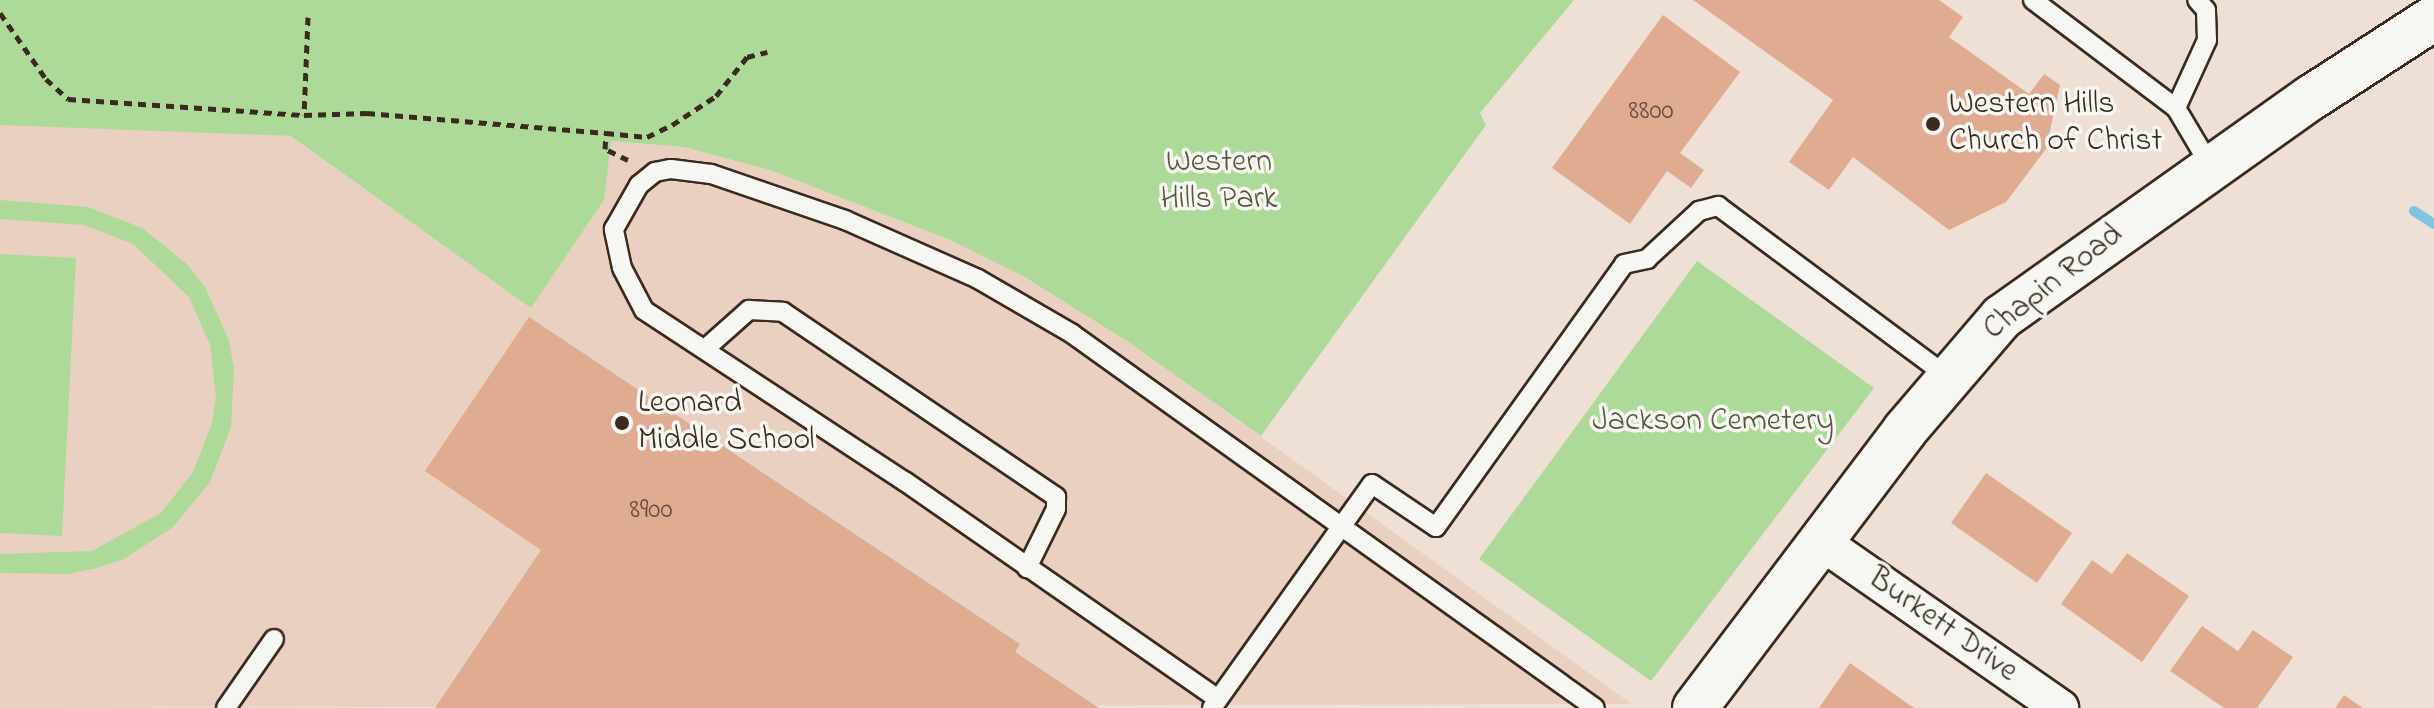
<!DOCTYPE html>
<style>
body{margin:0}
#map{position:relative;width:2434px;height:708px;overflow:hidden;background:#efe0d5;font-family:"Indie Flower",sans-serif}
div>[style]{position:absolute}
.built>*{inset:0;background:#ead0c1}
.green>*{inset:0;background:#adda99}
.stream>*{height:10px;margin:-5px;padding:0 5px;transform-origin:5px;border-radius:5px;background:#7fc5df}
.building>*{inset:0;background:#dfac92}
.path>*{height:5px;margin-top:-2.5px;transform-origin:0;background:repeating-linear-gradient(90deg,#3b2a1e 0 8px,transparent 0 14px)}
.roads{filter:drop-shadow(2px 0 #3b2a1e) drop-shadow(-2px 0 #3b2a1e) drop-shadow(0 2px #3b2a1e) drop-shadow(0 -2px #3b2a1e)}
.lane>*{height:18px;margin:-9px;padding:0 9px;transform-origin:9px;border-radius:9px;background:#f6f6f2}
.street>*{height:36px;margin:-18px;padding:0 18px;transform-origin:18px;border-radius:18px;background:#f6f6f2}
.secondary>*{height:44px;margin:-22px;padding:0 22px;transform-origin:22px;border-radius:22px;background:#f6f6f2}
.dots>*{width:22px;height:22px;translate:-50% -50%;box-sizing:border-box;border:4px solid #f6f6f2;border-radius:50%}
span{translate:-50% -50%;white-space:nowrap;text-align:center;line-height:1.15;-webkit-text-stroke:7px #f6f6f2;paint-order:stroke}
.number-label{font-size:28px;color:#644a3b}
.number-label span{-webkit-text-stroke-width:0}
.poi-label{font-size:32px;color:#3b2a1e}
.left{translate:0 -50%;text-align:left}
.park-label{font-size:32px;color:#58563d}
.street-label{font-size:32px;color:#3b2a1e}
</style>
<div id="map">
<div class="built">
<i style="clip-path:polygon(0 124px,291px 136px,531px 307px,604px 200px,610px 141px,684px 147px,770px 170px,950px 240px,1023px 276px,1128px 341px,1632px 704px,0 708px)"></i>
</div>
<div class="green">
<i style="clip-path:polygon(0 0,1574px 0,1480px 113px,1486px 125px,1261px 436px,1127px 341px,1023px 276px,950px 240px,770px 170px,684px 147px,611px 141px,604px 200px,531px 308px,291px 136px,0 125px)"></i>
<i style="clip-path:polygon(0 200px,88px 207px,142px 228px,187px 264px,205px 287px,229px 340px,234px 369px,231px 427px,210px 482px,173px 527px,124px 559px,97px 568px,68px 574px,0 573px,0 554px,92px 551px,161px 513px,193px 472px,212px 423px,216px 397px,210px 345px,189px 297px,133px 244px,84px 225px,0 219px)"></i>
<i style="clip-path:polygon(0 254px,76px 258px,62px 536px,0 533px)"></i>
<i style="clip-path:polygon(1697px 261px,1874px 388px,1651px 681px,1479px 559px)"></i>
</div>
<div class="stream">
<i style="left:2414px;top:211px;width:24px;rotate:33deg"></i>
</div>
<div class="building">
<i style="clip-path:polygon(1693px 0,1939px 0,1963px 17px,1949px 37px,2029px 94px,2044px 74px,2060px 85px,2046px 149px,2006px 202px,1949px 230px,1853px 157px,1829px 190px,1789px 162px,1833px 100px)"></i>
<i style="clip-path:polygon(1663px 15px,1740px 72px,1680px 153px,1704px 170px,1691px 188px,1667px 171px,1630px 224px,1552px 168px)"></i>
<i style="clip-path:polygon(529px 317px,1020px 644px,1015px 652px,1099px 708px,435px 708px,541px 550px,425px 471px)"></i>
<i style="clip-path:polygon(1986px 473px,2072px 533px,2037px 583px,1951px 523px)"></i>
<i style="clip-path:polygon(2127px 553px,2189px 596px,2142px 662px,2061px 604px,2092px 560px,2112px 574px)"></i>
<i style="clip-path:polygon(2202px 626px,2238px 651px,2253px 630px,2293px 657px,2257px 708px,2224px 708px,2170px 671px)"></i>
<i style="clip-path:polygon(1850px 663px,1914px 708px,1819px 708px)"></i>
<i style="clip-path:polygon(2344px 695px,2363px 708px,2335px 708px)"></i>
</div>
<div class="path">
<i style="left:0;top:13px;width:80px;rotate:55.1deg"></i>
<i style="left:46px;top:79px;width:30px;rotate:42deg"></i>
<i style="left:68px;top:99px;width:237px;rotate:3.9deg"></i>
<i style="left:308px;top:17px;width:98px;rotate:92.3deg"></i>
<i style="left:304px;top:115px;width:63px;rotate:-1.8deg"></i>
<i style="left:367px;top:113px;width:240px;rotate:4.8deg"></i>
<i style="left:628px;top:160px;width:25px;rotate:-154deg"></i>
<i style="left:605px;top:149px;width:16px;rotate:-86deg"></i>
<i style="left:606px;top:133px;width:41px;rotate:5.6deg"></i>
<i style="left:647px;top:137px;width:28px;rotate:-26deg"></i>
<i style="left:672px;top:125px;width:53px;rotate:-33.4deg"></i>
<i style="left:716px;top:96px;width:50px;rotate:-51.5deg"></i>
<i style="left:747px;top:57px;width:21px;rotate:-14deg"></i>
</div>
<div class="roads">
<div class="lane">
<i style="left:2033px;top:0;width:179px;rotate:37.1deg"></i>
<i style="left:2176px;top:108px;width:69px;rotate:59.3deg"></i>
<i style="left:2176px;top:108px;width:75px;rotate:-65.5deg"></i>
<i style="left:2207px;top:40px;width:30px;rotate:-92deg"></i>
<i style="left:2206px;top:10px;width:13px;rotate:-132deg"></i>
<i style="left:705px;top:349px;width:59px;rotate:-41.6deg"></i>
<i style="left:749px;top:310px;width:34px;rotate:3deg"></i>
<i style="left:783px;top:312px;width:330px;rotate:34.1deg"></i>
<i style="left:1056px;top:497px;width:12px;rotate:90deg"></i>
<i style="left:1056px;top:509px;width:66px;rotate:116.2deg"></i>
<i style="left:1218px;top:699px;width:382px;rotate:-145.2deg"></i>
<i style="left:904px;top:481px;width:311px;rotate:-146.7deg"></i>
<i style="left:644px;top:310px;width:47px;rotate:-117.6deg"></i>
<i style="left:622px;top:268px;width:40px;rotate:-102deg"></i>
<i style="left:614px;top:229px;width:51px;rotate:-60.4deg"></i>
<i style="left:639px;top:185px;width:21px;rotate:-39deg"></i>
<i style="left:655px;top:172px;width:16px;rotate:-11deg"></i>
<i style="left:671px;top:169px;width:40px;rotate:7.1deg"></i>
<i style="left:711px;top:174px;width:142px;rotate:18.9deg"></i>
<i style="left:845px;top:220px;width:145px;rotate:23.9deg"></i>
<i style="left:978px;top:279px;width:108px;rotate:30.1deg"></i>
<i style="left:1071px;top:333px;width:644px;rotate:35.59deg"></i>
<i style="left:226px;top:708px;width:84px;rotate:-55.2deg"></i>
<i style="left:1212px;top:708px;width:275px;rotate:-54.5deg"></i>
<i style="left:1372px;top:484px;width:77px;rotate:33.9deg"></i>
<i style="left:1436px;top:527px;width:323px;rotate:-54.4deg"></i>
<i style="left:1624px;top:264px;width:24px;rotate:-12deg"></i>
<i style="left:1647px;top:259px;width:71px;rotate:-42.7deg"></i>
<i style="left:1699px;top:211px;width:20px;rotate:-15deg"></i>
<i style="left:1718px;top:206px;width:287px;rotate:36.6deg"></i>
</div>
<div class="street">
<i style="left:1823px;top:543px;width:289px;rotate:34.8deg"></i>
</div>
<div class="secondary">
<i style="left:1695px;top:708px;width:348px;rotate:-52.9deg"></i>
<i style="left:1905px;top:430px;width:149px;rotate:-49.4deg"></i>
<i style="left:2002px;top:317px;width:380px;rotate:-35.4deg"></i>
<i style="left:2312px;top:97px;width:145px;rotate:-32.9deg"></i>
</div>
</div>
<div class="dots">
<i style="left:1933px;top:124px;background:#3b2a1e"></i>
<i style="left:622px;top:423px;background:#3b2a1e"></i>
</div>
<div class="number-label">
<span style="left:1651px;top:112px">8800</span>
<span style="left:651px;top:511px">8900</span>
</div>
<div class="poi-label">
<span class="left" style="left:1949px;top:124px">Western Hills<br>Church of Christ</span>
<span class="left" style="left:638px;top:423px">Leonard<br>Middle School</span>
</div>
<div class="park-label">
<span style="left:1219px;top:182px">Western<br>Hills Park</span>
<span style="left:1713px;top:422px">Jackson Cemetery</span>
</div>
<div class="street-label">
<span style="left:2054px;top:283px;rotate:-38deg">Chapin Road</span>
<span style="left:1942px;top:626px;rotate:35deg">Burkett Drive</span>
</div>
</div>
